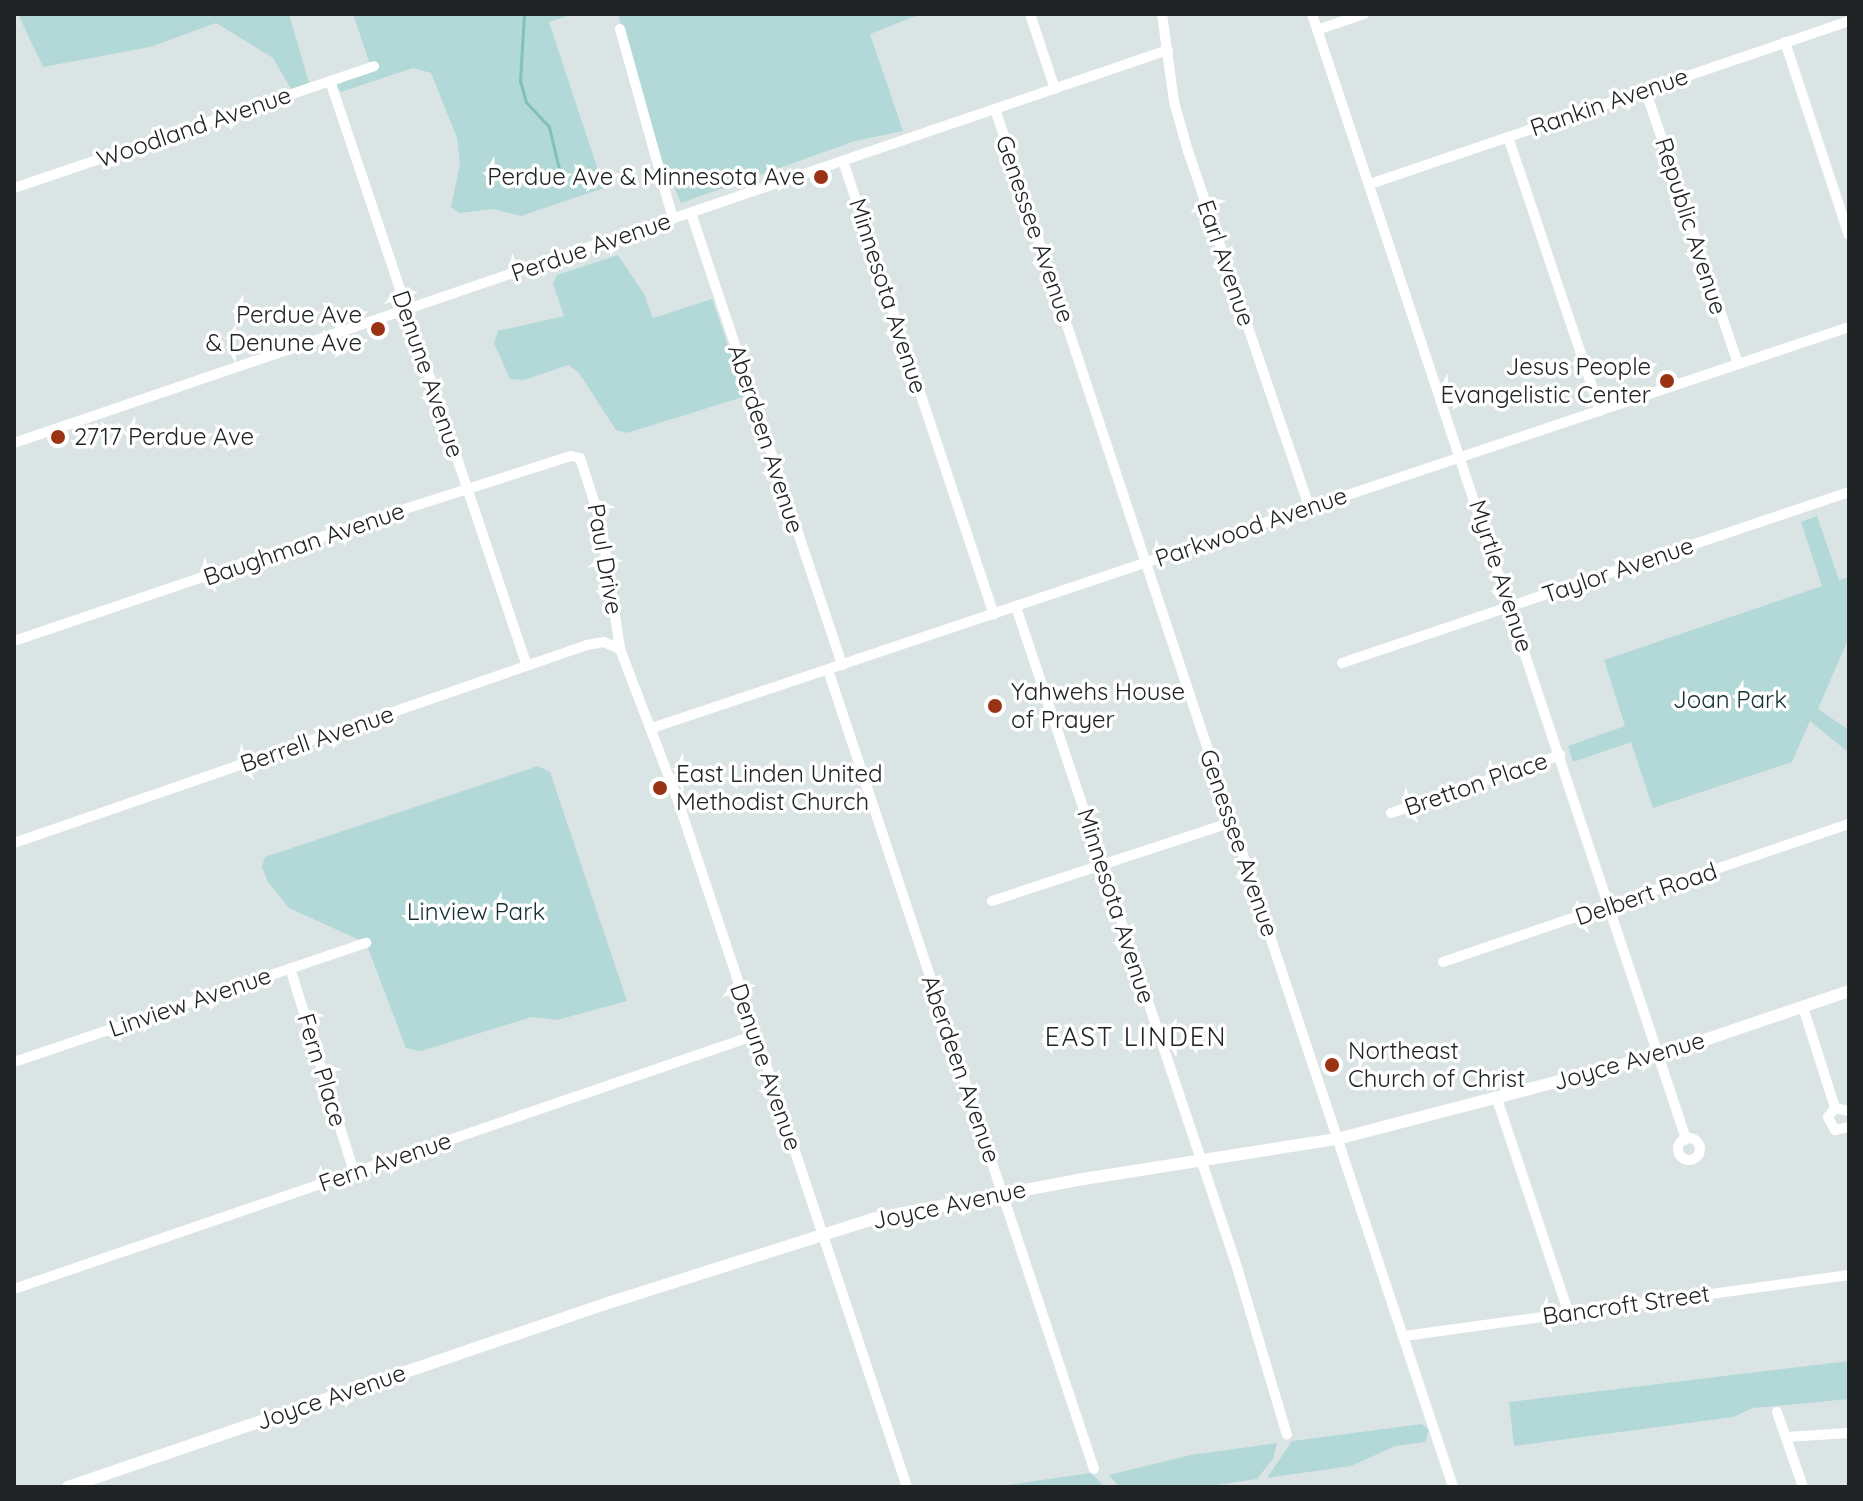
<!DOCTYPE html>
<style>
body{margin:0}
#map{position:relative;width:1863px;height:1501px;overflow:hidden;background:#dbe4e4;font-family:Quicksand,sans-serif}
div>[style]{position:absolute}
.green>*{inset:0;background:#b2d9d7}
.stream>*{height:3px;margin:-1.5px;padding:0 1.5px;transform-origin:1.5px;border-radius:1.5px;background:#83bfbb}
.minor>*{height:10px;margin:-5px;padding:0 5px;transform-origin:5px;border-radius:5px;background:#fff}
.minor>.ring{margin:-5px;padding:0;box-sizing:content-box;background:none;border:10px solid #fff;border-radius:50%}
.tertiary>*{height:12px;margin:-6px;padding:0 6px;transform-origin:6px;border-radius:6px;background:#fff}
.dots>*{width:22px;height:22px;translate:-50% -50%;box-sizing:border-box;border:4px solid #fff;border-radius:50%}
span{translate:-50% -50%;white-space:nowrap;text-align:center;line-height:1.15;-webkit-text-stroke:7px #fff;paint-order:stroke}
.street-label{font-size:24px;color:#212424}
.poi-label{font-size:24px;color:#212424}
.right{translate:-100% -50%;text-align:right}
.left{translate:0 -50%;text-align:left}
.park-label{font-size:24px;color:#143231}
.neighbourhood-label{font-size:26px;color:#212424;letter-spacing:2px}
.frame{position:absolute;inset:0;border:16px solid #212424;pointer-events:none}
</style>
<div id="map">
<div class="green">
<i style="clip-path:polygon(18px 14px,289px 14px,309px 83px,291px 89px,273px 58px,216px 23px,150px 47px,43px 67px)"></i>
<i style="clip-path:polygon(353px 14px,573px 14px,549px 22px,604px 188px,521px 216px,494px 209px,459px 213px,451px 207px,460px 164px,457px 138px,431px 73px,413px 68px,341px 92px,336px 86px,371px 67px)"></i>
<i style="clip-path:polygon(618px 14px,921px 14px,870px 34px,903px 131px,855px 141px,681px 203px,652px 137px)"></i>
<i style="clip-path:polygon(618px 255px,644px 294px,653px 318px,712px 299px,746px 396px,627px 433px,616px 430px,579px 373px,568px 365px,524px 380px,510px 379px,494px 343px,498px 331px,564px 316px,553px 284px,557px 275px)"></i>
<i style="clip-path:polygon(1817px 516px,1839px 580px,1849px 577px,1849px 637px,1818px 709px,1849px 730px,1849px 753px,1810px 721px,1792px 762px,1653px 808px,1631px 742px,1573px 762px,1568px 746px,1625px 726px,1604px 660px,1822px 586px,1801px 522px)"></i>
<i style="clip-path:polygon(538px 766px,550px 772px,627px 1001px,557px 1020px,532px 1017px,421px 1051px,406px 1048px,366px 943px,289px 908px,268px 882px,262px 867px,265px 857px)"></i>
<i style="clip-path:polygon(1849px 1361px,1849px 1399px,1753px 1408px,1733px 1417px,1514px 1446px,1509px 1402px)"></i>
<i style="clip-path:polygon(1422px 1424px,1429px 1430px,1425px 1442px,1395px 1446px,1351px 1466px,1267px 1478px,1292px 1441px)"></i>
<i style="clip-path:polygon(1277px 1443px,1273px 1459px,1257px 1479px,1203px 1487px,1119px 1487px,1109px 1475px,1191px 1455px)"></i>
<i style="clip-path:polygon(1091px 1473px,1105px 1487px,1005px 1487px,1008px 1485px)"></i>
</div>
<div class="stream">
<i style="left:524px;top:14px;width:67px;rotate:93.4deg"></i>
<i style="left:520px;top:81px;width:22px;rotate:74deg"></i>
<i style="left:526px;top:102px;width:34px;rotate:47deg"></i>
<i style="left:549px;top:127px;width:47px;rotate:76.6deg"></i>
</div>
<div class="minor">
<i style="left:1030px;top:14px;width:79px;rotate:71.6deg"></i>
<i style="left:1162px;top:14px;width:89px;rotate:82.2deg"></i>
<i style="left:1174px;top:102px;width:51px;rotate:74.1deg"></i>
<i style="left:1188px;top:151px;width:376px;rotate:71.2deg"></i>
<i style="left:1312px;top:14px;width:1186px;rotate:71.61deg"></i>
<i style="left:620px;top:29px;width:197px;rotate:74.4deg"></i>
<i style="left:1317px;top:30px;width:50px;rotate:-18.8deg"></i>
<i style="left:1785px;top:42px;width:203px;rotate:71.7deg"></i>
<i style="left:330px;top:81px;width:617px;rotate:71.39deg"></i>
<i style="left:1645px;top:89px;width:289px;rotate:71.3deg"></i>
<i style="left:995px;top:109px;width:1452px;rotate:71.61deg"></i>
<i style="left:1508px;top:137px;width:289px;rotate:71.4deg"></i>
<i style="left:843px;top:161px;width:478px;rotate:71.6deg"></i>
<i style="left:1370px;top:184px;width:506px;rotate:-18.79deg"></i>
<i style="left:14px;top:188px;width:380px;rotate:-18.7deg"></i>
<i style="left:691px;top:213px;width:477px;rotate:71.5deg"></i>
<i style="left:14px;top:443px;width:1219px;rotate:-18.81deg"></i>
<i style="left:1016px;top:607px;width:693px;rotate:71.49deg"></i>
<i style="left:1236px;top:1264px;width:178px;rotate:73.4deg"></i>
<i style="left:14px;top:641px;width:393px;rotate:-18.7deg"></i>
<i style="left:386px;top:515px;width:194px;rotate:-17.7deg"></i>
<i style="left:571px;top:456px;width:9px;rotate:13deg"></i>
<i style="left:580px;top:458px;width:68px;rotate:72.1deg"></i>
<i style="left:601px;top:523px;width:127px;rotate:81.4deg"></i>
<i style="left:620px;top:649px;width:163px;rotate:69.1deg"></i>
<i style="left:678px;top:801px;width:723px;rotate:71.54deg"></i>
<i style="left:1342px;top:663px;width:535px;rotate:-18.64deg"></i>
<i style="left:828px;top:670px;width:842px;rotate:71.59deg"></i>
<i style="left:652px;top:728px;width:1262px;rotate:-18.52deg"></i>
<i style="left:1391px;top:813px;width:179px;rotate:-18.9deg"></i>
<i style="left:14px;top:843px;width:606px;rotate:-19.06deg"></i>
<i style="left:587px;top:645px;width:17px;rotate:-10deg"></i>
<i style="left:604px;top:642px;width:17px;rotate:24deg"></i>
<i style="left:992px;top:901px;width:253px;rotate:-18.2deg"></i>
<i style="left:1443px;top:962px;width:429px;rotate:-18.8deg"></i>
<i style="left:290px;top:968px;width:214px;rotate:72.6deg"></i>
<i style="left:1803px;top:1007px;width:106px;rotate:72.4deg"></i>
<i style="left:14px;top:1062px;width:372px;rotate:-18.7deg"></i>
<i style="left:1497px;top:1099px;width:227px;rotate:71.5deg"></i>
<i style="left:1849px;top:1111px;width:14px;rotate:-168deg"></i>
<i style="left:1835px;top:1108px;width:11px;rotate:128deg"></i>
<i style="left:1828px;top:1117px;width:15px;rotate:62deg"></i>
<i style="left:1835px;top:1130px;width:14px;rotate:-12deg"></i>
<i class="ring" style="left:1678px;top:1138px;width:12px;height:12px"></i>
<i style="left:14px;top:1289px;width:784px;rotate:-18.9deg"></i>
<i style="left:1404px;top:1336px;width:449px;rotate:-7.8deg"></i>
<i style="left:1777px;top:1412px;width:79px;rotate:70.9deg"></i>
<i style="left:1786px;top:1437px;width:63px;rotate:-3.6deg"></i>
</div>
<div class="tertiary">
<i style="left:68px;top:1487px;width:567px;rotate:-18.82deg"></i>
<i style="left:605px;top:1304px;width:281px;rotate:-17.6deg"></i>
<i style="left:873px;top:1219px;width:208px;rotate:-10.8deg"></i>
<i style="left:1077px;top:1180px;width:263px;rotate:-9deg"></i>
<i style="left:1337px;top:1139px;width:334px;rotate:-14.6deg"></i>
<i style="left:1660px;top:1055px;width:200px;rotate:-18.7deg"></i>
</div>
<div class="dots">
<i style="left:821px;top:177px;background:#9a3314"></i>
<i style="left:378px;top:329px;background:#9a3314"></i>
<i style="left:1667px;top:381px;background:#9a3314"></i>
<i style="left:58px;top:437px;background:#9a3314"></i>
<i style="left:995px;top:706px;background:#9a3314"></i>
<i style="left:660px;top:788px;background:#9a3314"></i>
<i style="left:1332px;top:1065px;background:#9a3314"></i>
</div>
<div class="street-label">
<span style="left:1609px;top:102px;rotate:-19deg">Rankin Avenue</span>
<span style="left:194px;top:127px;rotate:-19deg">Woodland Avenue</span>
<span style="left:1691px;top:226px;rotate:72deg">Republic Avenue</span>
<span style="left:1035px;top:229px;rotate:71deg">Genessee Avenue</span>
<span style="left:591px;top:247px;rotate:-19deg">Perdue Avenue</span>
<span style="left:1226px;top:263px;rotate:71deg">Earl Avenue</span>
<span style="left:888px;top:296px;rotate:72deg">Minnesota Avenue</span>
<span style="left:428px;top:374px;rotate:71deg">Denune Avenue</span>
<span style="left:766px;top:439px;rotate:72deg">Aberdeen Avenue</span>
<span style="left:1251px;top:527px;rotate:-19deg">Parkwood Avenue</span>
<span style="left:304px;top:544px;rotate:-19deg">Baughman Avenue</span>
<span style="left:605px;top:559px;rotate:80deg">Paul Drive</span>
<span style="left:1618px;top:570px;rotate:-19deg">Taylor Avenue</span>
<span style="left:1501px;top:576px;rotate:72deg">Myrtle Avenue</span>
<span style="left:317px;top:739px;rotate:-19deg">Berrell Avenue</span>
<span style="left:1476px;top:784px;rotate:-19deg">Bretton Place</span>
<span style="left:1239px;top:843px;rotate:71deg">Genessee Avenue</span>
<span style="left:1646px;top:894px;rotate:-19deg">Delbert Road</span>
<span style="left:1116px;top:906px;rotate:72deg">Minnesota Avenue</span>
<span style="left:190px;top:1002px;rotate:-19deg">Linview Avenue</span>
<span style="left:1629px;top:1061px;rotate:-16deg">Joyce Avenue</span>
<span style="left:766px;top:1067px;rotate:71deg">Denune Avenue</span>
<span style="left:961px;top:1069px;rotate:71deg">Aberdeen Avenue</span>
<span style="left:322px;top:1070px;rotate:73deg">Fern Place</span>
<span style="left:385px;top:1162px;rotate:-19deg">Fern Avenue</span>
<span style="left:949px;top:1205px;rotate:-12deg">Joyce Avenue</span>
<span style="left:1626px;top:1305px;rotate:-8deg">Bancroft Street</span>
<span style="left:331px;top:1397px;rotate:-19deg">Joyce Avenue</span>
</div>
<div class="poi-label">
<span class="right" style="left:805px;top:177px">Perdue Ave &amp; Minnesota Ave</span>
<span class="right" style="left:362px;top:329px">Perdue Ave<br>&amp; Denune Ave</span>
<span class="right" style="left:1651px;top:381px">Jesus People<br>Evangelistic Center</span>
<span class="left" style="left:74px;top:437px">2717 Perdue Ave</span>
<span class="left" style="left:1011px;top:706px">Yahwehs House<br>of Prayer</span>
<span class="left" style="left:676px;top:788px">East Linden United<br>Methodist Church</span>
<span class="left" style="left:1348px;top:1065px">Northeast<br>Church of Christ</span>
</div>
<div class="park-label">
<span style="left:1730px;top:700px">Joan Park</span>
<span style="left:476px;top:912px">Linview Park</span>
</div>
<div class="neighbourhood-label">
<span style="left:1136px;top:1037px">EAST LINDEN</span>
</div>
<div class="frame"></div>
</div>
